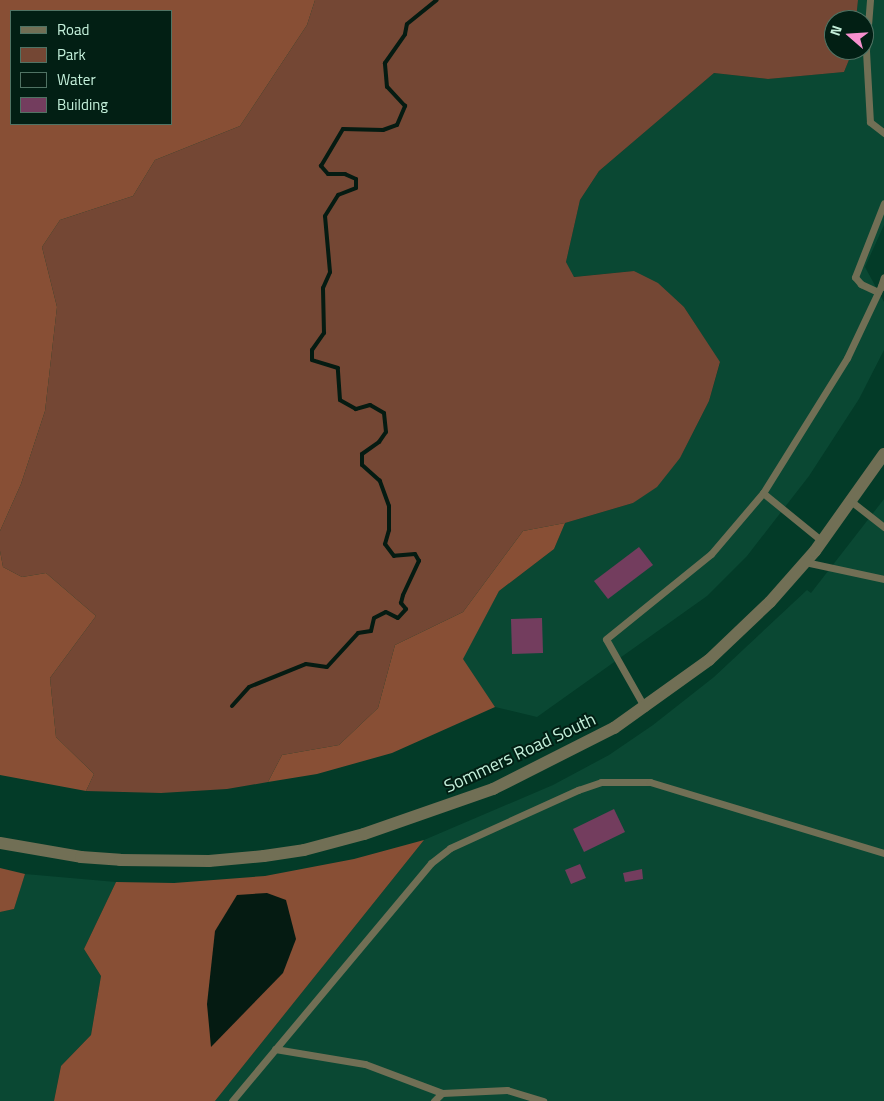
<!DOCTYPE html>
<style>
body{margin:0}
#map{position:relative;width:884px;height:1101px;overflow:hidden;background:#033b28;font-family:"Titillium Web",sans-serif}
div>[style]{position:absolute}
.built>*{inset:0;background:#0a4833}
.green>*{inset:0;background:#744734}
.forest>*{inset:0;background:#884f35}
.water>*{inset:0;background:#051b12}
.stream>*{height:4px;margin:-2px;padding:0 2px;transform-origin:2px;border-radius:2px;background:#051b12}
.building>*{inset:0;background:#733d5e}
.service>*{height:7px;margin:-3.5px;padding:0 3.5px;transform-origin:3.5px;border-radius:3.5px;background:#716f55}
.minor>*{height:12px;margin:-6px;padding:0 6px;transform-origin:6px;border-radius:6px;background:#716f55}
span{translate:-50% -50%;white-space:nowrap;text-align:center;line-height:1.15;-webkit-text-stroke:4px #021f14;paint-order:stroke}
.street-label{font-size:18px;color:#c4f0db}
.legend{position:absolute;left:10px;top:10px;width:162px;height:115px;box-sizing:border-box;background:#021f14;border:1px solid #507364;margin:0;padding:6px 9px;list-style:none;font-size:15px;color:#c4f0db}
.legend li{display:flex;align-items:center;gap:10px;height:25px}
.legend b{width:25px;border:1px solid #507364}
.north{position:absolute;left:824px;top:10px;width:50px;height:50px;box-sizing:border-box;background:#021f14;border:1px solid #507364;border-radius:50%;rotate:289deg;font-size:14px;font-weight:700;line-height:20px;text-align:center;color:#c4f0db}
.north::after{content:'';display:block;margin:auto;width:18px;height:22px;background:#f790ce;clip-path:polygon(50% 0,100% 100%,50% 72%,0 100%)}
</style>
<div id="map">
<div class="built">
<i style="clip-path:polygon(858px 0,884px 0,884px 225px,865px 267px,884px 302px,884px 350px,859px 399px,809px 476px,747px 556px,707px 596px,537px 717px,495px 707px,462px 659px,499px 591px,554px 549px,565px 523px,633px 503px,680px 458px,709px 401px,720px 363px,684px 307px,634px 271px,573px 277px,566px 262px,580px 200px,599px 171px,714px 73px,768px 79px,844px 72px,853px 50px,864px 50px,864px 20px,856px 20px)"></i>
<i style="clip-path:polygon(884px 499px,884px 1101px,215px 1101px,424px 840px,553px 785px,609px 755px,653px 725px,714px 677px,807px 590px,811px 593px)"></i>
<i style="clip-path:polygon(25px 874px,116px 882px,84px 949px,101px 976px,91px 1035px,61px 1066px,54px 1101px,0 1101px,0 912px,14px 909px)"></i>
</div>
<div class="green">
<i style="clip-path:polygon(315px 0,858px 0,856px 20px,834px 20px,834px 50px,853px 50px,844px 72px,768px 79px,714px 73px,599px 171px,580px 200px,566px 262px,574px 277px,634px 271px,658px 283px,684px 307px,720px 362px,709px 401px,680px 458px,657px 487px,633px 503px,565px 523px,523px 531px,463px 612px,395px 645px,378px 708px,339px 745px,282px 755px,268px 782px,227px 789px,161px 793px,86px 791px,94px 774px,56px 737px,50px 678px,96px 616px,46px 573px,22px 577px,3px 567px,0 551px,0 531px,21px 484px,45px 411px,57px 307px,42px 247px,60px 220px,133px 196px,155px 160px,240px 126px,307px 25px)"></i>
</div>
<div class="forest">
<i style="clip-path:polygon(evenodd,0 0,315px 0,307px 25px,240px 126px,155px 160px,133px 196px,60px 220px,42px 247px,57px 307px,45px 411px,21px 484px,0 531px,0 0,171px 11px,171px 124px,11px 124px,11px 11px,171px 11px)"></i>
<i style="clip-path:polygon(565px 523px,554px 549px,499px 591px,463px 659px,495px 707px,392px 753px,317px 774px,268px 782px,282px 755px,339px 745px,378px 708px,395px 645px,463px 612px,523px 531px)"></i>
<i style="clip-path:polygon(0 551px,3px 567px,22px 577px,46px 573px,96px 616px,50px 678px,56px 737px,94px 774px,86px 791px,0 775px)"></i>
<i style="clip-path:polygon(424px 840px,215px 1101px,54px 1101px,61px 1066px,91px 1035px,101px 976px,84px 949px,116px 882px,174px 883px,265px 876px,354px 859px)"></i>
<i style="clip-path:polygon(0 868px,25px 874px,14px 909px,0 912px)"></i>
</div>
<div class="water">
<i style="clip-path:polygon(267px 893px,286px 900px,296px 939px,283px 973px,211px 1047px,207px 1004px,215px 931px,237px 895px)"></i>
</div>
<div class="stream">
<i style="left:232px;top:706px;width:25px;rotate:-48deg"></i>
<i style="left:249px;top:687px;width:61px;rotate:-22deg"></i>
<i style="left:306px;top:664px;width:21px;rotate:8deg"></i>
<i style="left:327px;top:667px;width:46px;rotate:-47.6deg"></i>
<i style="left:358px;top:633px;width:13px;rotate:-9deg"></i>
<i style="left:371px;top:631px;width:13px;rotate:-77deg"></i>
<i style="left:374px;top:618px;width:13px;rotate:-27deg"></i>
<i style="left:386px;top:612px;width:13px;rotate:27deg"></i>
<i style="left:398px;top:618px;width:12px;rotate:-48deg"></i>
<i style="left:406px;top:609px;width:8px;rotate:-130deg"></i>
<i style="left:401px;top:603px;width:8px;rotate:-76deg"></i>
<i style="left:403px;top:595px;width:38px;rotate:-65deg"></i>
<i style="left:419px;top:561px;width:8px;rotate:-120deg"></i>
<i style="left:415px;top:554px;width:21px;rotate:175deg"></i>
<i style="left:394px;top:556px;width:15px;rotate:-127deg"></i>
<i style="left:385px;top:544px;width:15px;rotate:-74deg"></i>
<i style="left:389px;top:530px;width:24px;rotate:-90deg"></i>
<i style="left:389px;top:506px;width:27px;rotate:-110deg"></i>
<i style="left:380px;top:481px;width:24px;rotate:-138deg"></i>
<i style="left:362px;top:465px;width:11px;rotate:-90deg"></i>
<i style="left:362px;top:454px;width:21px;rotate:-35deg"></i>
<i style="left:379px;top:442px;width:12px;rotate:-55deg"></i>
<i style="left:386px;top:432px;width:19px;rotate:-96deg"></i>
<i style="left:384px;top:413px;width:16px;rotate:-150deg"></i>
<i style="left:370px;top:405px;width:15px;rotate:164deg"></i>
<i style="left:356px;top:409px;width:18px;rotate:-151deg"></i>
<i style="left:340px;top:400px;width:32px;rotate:-94deg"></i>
<i style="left:338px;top:368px;width:27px;rotate:-163deg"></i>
<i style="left:312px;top:360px;width:10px;rotate:-90deg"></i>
<i style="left:312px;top:350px;width:21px;rotate:-55deg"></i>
<i style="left:324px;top:333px;width:45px;rotate:-91.3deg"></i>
<i style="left:323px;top:288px;width:17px;rotate:-66deg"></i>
<i style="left:330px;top:272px;width:56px;rotate:-95.1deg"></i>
<i style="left:325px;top:216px;width:25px;rotate:-58deg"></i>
<i style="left:338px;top:195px;width:19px;rotate:-21deg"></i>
<i style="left:356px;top:188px;width:9px;rotate:-90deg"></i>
<i style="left:356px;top:179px;width:12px;rotate:-156deg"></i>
<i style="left:345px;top:174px;width:17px;rotate:180deg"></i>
<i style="left:328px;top:174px;width:11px;rotate:-131deg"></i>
<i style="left:321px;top:166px;width:43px;rotate:-59.3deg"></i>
<i style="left:343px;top:129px;width:40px;rotate:1.4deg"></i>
<i style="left:383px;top:130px;width:15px;rotate:-20deg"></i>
<i style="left:397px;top:125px;width:21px;rotate:-67deg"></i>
<i style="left:405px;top:106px;width:26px;rotate:-133deg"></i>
<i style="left:387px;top:87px;width:24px;rotate:-95deg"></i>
<i style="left:385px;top:63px;width:35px;rotate:-55deg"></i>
<i style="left:405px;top:34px;width:10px;rotate:-79deg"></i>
<i style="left:407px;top:24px;width:38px;rotate:-39deg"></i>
</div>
<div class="building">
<i style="clip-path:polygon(639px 547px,653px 565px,608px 599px,594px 581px)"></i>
<i style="clip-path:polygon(542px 618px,543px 653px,512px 654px,511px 619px)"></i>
<i style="clip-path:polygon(614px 809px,625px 832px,584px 852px,573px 829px)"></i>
<i style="clip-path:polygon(580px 864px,586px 878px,571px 884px,565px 870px)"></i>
<i style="clip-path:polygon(642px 869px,643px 879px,625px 882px,623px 873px)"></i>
</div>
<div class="service">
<i style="left:870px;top:0;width:51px;rotate:94.5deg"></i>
<i style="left:866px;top:51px;width:71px;rotate:86.8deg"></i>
<i style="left:870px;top:122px;width:18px;rotate:38deg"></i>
<i style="left:884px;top:287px;width:3px;rotate:-162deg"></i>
<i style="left:881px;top:286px;width:9px;rotate:-72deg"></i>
<i style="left:878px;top:292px;width:19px;rotate:-155deg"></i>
<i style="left:861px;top:284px;width:9px;rotate:-131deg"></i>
<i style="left:855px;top:277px;width:79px;rotate:-68.6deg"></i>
<i style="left:763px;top:493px;width:76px;rotate:39.1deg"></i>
<i style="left:852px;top:502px;width:41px;rotate:38deg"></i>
<i style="left:805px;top:562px;width:81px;rotate:12.1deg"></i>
<i style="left:645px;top:708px;width:79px;rotate:-119.5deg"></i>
<i style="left:606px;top:639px;width:135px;rotate:-39deg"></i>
<i style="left:711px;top:554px;width:80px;rotate:-49.6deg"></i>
<i style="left:763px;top:493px;width:159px;rotate:-58.1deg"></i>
<i style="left:847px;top:358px;width:80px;rotate:-64.7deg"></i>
<i style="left:275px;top:1049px;width:91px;rotate:9.5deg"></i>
<i style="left:365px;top:1064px;width:82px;rotate:20.6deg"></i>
<i style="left:232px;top:1101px;width:310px;rotate:-50.1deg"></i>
<i style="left:431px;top:863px;width:24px;rotate:-38deg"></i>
<i style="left:450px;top:848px;width:141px;rotate:-24.4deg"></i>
<i style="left:578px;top:790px;width:24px;rotate:-19deg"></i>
<i style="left:601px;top:782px;width:49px"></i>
<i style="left:650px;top:782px;width:245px;rotate:16.9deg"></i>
<i style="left:434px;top:1101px;width:11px;rotate:-45deg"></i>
<i style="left:442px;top:1093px;width:65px;rotate:-2.6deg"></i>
<i style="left:507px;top:1090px;width:38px;rotate:17deg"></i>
</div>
<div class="minor">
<i style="left:0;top:843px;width:82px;rotate:9.8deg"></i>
<i style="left:81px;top:857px;width:39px;rotate:4deg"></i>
<i style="left:120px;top:860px;width:89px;rotate:0.6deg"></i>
<i style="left:209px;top:861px;width:55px;rotate:-5.2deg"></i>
<i style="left:264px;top:856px;width:40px;rotate:-8.5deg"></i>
<i style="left:304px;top:850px;width:62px;rotate:-14.9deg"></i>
<i style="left:364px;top:834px;width:137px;rotate:-19.2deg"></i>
<i style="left:493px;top:789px;width:136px;rotate:-26.8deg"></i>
<i style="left:614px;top:728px;width:117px;rotate:-35.6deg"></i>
<i style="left:709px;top:660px;width:84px;rotate:-43.6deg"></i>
<i style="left:770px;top:602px;width:68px;rotate:-48.6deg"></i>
<i style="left:815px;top:551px;width:119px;rotate:-54.6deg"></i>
</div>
<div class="street-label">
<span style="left:520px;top:753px;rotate:-25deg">Sommers Road South</span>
</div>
<ul class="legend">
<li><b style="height:6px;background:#716f55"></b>Road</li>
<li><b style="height:14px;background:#744734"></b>Park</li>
<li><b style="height:14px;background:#051b12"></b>Water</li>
<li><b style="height:14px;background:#733d5e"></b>Building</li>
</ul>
<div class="north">N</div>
</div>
